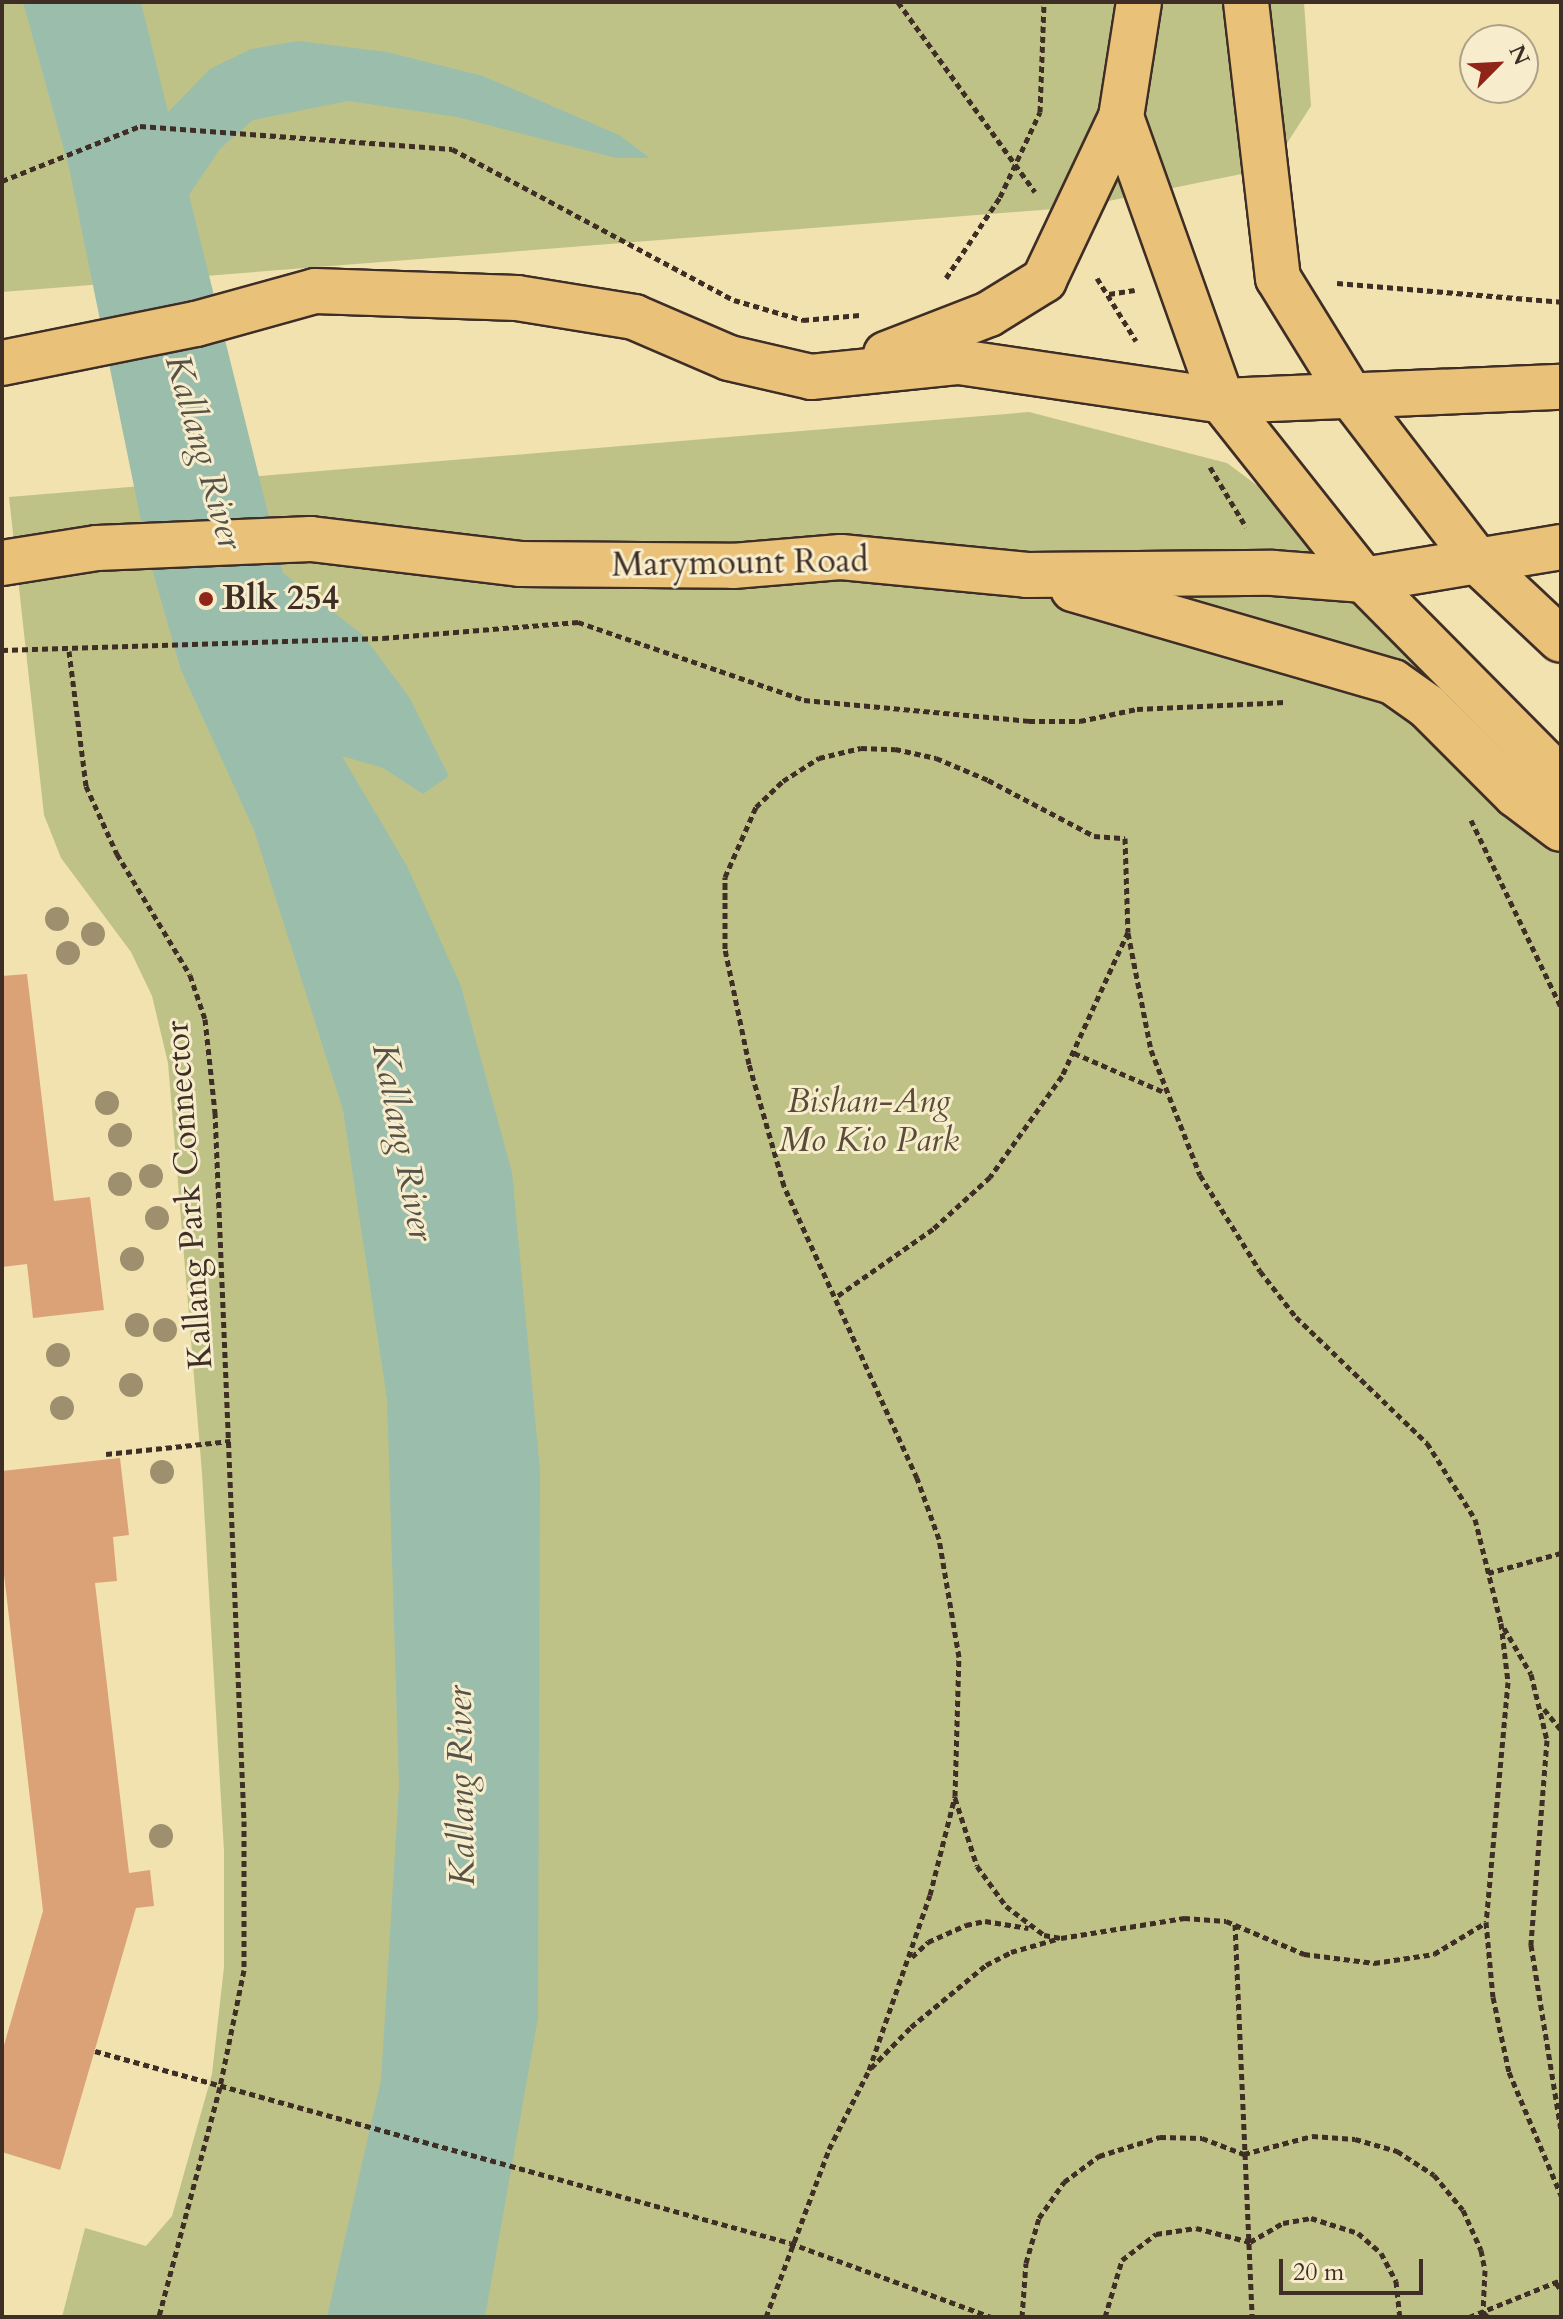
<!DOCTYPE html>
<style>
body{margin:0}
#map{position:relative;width:1563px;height:2319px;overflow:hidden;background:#f2e2af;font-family:Cardo,serif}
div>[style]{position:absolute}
.green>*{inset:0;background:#bfc287}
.water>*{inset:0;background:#9bbeac}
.building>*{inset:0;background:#dca277}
.path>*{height:5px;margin-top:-2.5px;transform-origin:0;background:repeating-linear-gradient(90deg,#3f2e26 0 6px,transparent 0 10px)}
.roads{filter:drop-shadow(2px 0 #3f2e26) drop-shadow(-2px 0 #3f2e26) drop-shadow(0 2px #3f2e26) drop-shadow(0 -2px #3f2e26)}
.major>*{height:44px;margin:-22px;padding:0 22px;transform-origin:22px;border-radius:22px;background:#e9c178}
.trees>*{width:24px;height:24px;margin:-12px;border-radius:50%;background:#9e906e}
.dots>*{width:22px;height:22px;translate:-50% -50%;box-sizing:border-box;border:4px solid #f7eccb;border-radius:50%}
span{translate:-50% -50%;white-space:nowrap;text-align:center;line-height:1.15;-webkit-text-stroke:6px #f7eccb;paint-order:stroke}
.street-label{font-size:34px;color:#3f2e26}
.poi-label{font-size:34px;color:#3f2e26;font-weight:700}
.left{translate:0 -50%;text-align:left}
.park-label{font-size:34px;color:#594c39;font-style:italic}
.water-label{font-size:36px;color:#565248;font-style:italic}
.frame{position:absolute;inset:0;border:4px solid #3f2e26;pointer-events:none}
.north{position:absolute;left:1459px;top:24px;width:80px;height:80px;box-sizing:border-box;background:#f7eccb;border:2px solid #ada089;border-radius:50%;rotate:66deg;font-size:22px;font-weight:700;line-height:32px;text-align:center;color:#3f2e26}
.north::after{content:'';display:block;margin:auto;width:28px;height:36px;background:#8f2418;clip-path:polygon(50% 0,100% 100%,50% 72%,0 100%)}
.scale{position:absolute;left:1279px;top:2259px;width:144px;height:36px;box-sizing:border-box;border:4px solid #3f2e26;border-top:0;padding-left:10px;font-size:24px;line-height:28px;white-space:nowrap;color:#3f2e26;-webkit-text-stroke:6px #f7eccb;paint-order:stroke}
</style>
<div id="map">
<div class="green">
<i style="clip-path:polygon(2px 2px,1304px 2px,1311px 106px,1271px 168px,1079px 207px,2px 292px)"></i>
<i style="clip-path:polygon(1029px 412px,1227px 463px,1297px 515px,1380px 560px,1542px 738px,1561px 792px,1561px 2317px,62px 2317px,85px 2228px,146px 2246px,172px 2216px,212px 2074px,224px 1967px,224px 1851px,202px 1473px,168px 1063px,152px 996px,131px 952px,61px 858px,44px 815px,9px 497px)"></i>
</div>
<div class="water">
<i style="clip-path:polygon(23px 2px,141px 2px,168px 112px,210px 69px,251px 49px,298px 41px,387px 52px,483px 76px,619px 135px,650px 158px,616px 158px,457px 117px,348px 101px,253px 120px,220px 149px,189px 195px,283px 573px,363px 635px,409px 697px,449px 776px,423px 794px,383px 768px,342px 756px,407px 866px,461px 986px,512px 1172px,540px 1470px,538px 2018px,485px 2317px,327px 2317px,381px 2080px,399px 1786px,387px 1399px,343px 1110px,254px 830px,181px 670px,148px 555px,69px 168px)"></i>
</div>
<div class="building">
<i style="clip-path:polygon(27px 974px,54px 1201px,90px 1197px,104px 1310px,33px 1318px,27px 1264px,2px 1267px,2px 976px)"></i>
<i style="clip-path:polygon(120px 1458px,129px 1535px,113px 1537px,117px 1581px,95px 1583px,129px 1873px,150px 1870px,154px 1906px,136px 1908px,60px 2170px,2px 2152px,2px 2052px,43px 1911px,2px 1557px,2px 1471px)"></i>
</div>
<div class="path">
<i style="left:898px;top:2px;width:234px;rotate:54.2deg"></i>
<i style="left:2px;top:181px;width:149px;rotate:-21.7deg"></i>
<i style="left:140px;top:126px;width:313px;rotate:4.2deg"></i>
<i style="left:452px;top:149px;width:320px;rotate:28.2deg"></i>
<i style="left:734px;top:300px;width:72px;rotate:16.2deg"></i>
<i style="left:803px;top:320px;width:57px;rotate:-5deg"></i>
<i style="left:946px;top:278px;width:97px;rotate:-56.3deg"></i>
<i style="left:1000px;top:197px;width:94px;rotate:-64.8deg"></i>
<i style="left:1040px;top:112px;width:110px;rotate:-87.9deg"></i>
<i style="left:1097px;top:278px;width:74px;rotate:58.2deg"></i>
<i style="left:1337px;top:283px;width:225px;rotate:4.8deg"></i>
<i style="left:1109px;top:294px;width:26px;rotate:-9deg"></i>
<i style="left:1210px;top:467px;width:70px;rotate:59deg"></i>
<i style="left:2px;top:650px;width:381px;rotate:-1.8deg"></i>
<i style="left:383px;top:638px;width:196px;rotate:-4.7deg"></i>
<i style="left:578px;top:622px;width:239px;rotate:19deg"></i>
<i style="left:804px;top:700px;width:226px;rotate:5.3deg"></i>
<i style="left:1029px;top:721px;width:51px"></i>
<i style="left:1080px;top:721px;width:58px;rotate:-11.9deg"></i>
<i style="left:1137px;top:709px;width:148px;rotate:-2.7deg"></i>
<i style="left:69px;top:651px;width:136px;rotate:82.8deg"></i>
<i style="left:86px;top:786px;width:75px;rotate:65.5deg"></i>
<i style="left:117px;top:854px;width:141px;rotate:58.9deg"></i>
<i style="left:190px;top:975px;width:46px;rotate:71.2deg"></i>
<i style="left:205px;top:1019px;width:94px;rotate:83.9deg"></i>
<i style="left:215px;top:1112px;width:710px;rotate:87.66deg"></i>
<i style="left:244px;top:1821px;width:149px;rotate:90deg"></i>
<i style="left:244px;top:1970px;width:119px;rotate:101.6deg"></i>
<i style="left:220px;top:2087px;width:238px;rotate:104.9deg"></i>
<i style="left:1471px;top:820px;width:208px;rotate:64.3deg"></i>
<i style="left:1128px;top:933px;width:119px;rotate:78.9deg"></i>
<i style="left:1151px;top:1050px;width:134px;rotate:68.6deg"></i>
<i style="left:1200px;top:1175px;width:113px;rotate:58deg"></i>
<i style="left:1260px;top:1271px;width:58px;rotate:52deg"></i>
<i style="left:1296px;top:1317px;width:182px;rotate:43.9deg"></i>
<i style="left:1427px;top:1443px;width:90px;rotate:57.7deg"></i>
<i style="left:1475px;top:1519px;width:107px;rotate:76deg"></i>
<i style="left:1501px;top:1623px;width:59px;rotate:83.2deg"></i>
<i style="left:1508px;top:1682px;width:241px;rotate:95.2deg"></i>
<i style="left:1486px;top:1922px;width:75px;rotate:84.7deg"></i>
<i style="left:1493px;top:1997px;width:77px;rotate:78deg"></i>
<i style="left:1509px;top:2072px;width:134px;rotate:67.1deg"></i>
<i style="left:1074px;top:1053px;width:98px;rotate:23.4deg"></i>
<i style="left:106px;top:1454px;width:125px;rotate:-6deg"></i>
<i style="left:1488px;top:1573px;width:76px;rotate:-15.3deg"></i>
<i style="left:1504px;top:1628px;width:53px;rotate:59.6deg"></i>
<i style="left:1531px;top:1674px;width:68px;rotate:76.4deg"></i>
<i style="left:1547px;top:1740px;width:206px;rotate:94.5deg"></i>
<i style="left:1531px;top:1945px;width:188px;rotate:80.8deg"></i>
<i style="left:1544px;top:1709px;width:27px;rotate:51deg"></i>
<i style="left:955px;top:1798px;width:71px;rotate:72.1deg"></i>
<i style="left:977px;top:1866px;width:49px;rotate:54.1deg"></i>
<i style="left:1006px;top:1906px;width:48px;rotate:37.3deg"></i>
<i style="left:1044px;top:1935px;width:17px;rotate:10deg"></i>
<i style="left:1061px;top:1938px;width:125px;rotate:-9.2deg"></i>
<i style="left:1184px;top:1918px;width:42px;rotate:4.1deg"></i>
<i style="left:1226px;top:1921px;width:85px;rotate:22.9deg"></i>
<i style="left:1304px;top:1954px;width:71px;rotate:7.3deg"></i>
<i style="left:1374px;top:1963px;width:61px;rotate:-8.5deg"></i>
<i style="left:1434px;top:1954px;width:60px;rotate:-31.3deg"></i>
<i style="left:1235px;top:1924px;width:393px;rotate:87.5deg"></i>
<i style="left:912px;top:1957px;width:22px;rotate:-43deg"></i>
<i style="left:928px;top:1942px;width:42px;rotate:-24.1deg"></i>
<i style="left:966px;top:1925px;width:19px;rotate:-12deg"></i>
<i style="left:985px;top:1921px;width:44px;rotate:9.2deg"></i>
<i style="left:95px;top:2051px;width:721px;rotate:15.44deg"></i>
<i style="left:790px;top:2243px;width:214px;rotate:20.2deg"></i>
<i style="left:871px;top:2068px;width:57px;rotate:-45.7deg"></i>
<i style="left:911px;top:2027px;width:97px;rotate:-39.6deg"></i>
<i style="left:986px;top:1965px;width:28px;rotate:-27deg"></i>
<i style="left:1011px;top:1952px;width:48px;rotate:-15.8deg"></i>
<i style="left:1556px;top:2283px;width:9px;rotate:54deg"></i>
<i style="left:766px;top:2317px;width:179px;rotate:-69.4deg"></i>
<i style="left:829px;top:2149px;width:89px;rotate:-63.1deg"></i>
<i style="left:869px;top:2070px;width:185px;rotate:-70.8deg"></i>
<i style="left:930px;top:1895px;width:102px;rotate:-75.8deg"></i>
<i style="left:955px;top:1796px;width:139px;rotate:-88.4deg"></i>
<i style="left:959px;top:1657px;width:120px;rotate:-99.6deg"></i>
<i style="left:939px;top:1539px;width:65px;rotate:-109.8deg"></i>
<i style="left:917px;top:1478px;width:321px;rotate:-114.5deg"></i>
<i style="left:784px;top:1186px;width:127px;rotate:-106deg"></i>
<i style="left:749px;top:1064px;width:117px;rotate:-101.8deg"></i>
<i style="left:725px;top:949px;width:72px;rotate:-90deg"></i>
<i style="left:725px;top:877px;width:77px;rotate:-66.1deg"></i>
<i style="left:756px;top:807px;width:37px;rotate:-44deg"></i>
<i style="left:783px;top:781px;width:43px;rotate:-32.6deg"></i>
<i style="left:819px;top:758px;width:43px;rotate:-13.4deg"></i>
<i style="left:861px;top:748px;width:34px;rotate:2deg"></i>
<i style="left:895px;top:749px;width:42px;rotate:12.4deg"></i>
<i style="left:936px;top:758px;width:56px;rotate:22.9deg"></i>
<i style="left:988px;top:780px;width:120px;rotate:27.8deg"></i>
<i style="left:1094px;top:836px;width:31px;rotate:4deg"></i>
<i style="left:1125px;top:838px;width:94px;rotate:88.2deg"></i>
<i style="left:1128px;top:932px;width:158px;rotate:114.6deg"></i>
<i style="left:1062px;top:1076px;width:124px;rotate:125.5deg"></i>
<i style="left:990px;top:1177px;width:77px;rotate:137.6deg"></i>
<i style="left:933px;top:1229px;width:118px;rotate:145deg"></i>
<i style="left:1022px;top:2317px;width:54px;rotate:-85.8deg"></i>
<i style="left:1026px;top:2263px;width:47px;rotate:-73.9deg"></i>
<i style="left:1039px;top:2218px;width:44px;rotate:-55.2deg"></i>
<i style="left:1064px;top:2182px;width:44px;rotate:-36.6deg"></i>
<i style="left:1099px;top:2156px;width:64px;rotate:-17.3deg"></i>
<i style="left:1160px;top:2137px;width:42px;rotate:1.4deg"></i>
<i style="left:1202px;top:2138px;width:45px;rotate:20.9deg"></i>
<i style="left:1244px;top:2154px;width:70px;rotate:-14.8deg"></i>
<i style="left:1312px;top:2136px;width:43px;rotate:4deg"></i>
<i style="left:1355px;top:2139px;width:44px;rotate:15.9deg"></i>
<i style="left:1397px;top:2151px;width:44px;rotate:33deg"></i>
<i style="left:1434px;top:2175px;width:45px;rotate:50.4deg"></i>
<i style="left:1463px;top:2210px;width:44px;rotate:65.8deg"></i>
<i style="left:1481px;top:2250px;width:20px;rotate:79deg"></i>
<i style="left:1485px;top:2270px;width:42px;rotate:92.7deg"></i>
<i style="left:1483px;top:2312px;width:7px;rotate:45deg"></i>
<i style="left:1105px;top:2317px;width:59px;rotate:-73.4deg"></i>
<i style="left:1122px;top:2260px;width:43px;rotate:-37.4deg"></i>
<i style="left:1156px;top:2234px;width:40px;rotate:-8.5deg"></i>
<i style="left:1196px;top:2228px;width:56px;rotate:14.5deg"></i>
<i style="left:1250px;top:2242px;width:38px;rotate:-30deg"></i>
<i style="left:1283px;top:2223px;width:28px;rotate:-10deg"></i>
<i style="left:1311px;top:2218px;width:49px;rotate:17.7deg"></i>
<i style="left:1358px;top:2233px;width:30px;rotate:41deg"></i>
<i style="left:1381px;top:2253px;width:32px;rotate:62deg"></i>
<i style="left:1396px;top:2281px;width:36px;rotate:84deg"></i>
<i style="left:1469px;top:2317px;width:99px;rotate:-21.9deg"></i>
</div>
<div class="roads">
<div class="major">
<i style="left:1139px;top:2px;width:116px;rotate:98.9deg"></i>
<i style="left:1121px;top:117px;width:301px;rotate:70.4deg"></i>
<i style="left:1222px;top:401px;width:228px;rotate:51.6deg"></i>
<i style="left:1364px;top:580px;width:280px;rotate:45.3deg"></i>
<i style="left:1246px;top:2px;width:278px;rotate:83.4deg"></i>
<i style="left:1278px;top:278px;width:139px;rotate:58.3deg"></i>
<i style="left:1351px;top:396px;width:210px;rotate:52.5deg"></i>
<i style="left:1479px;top:563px;width:112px;rotate:43.2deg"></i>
<i style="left:886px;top:354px;width:110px;rotate:-21.2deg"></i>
<i style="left:989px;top:314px;width:65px;rotate:-31.7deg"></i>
<i style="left:1044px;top:280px;width:180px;rotate:-64.7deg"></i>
<i style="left:2px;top:363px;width:198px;rotate:-11.4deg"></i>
<i style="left:196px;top:324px;width:123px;rotate:-15.5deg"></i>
<i style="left:315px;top:291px;width:202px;rotate:2deg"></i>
<i style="left:517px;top:298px;width:119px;rotate:9.2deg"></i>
<i style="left:634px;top:317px;width:103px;rotate:23.3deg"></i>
<i style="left:729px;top:358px;width:84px;rotate:13deg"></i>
<i style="left:811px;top:377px;width:149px;rotate:-5.8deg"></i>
<i style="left:959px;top:362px;width:266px;rotate:8.4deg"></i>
<i style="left:1222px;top:401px;width:339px;rotate:-2.4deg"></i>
<i style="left:2px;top:563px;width:96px;rotate:-9deg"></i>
<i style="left:97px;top:548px;width:214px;rotate:-2.4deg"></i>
<i style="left:311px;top:539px;width:210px;rotate:6.8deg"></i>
<i style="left:520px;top:564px;width:213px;rotate:0.5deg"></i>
<i style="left:733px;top:566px;width:108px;rotate:-4.8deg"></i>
<i style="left:841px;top:557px;width:187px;rotate:5.5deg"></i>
<i style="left:1027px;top:575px;width:246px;rotate:-0.5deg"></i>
<i style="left:1273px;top:573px;width:91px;rotate:4.4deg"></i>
<i style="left:1364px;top:580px;width:200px;rotate:-9.5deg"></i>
<i style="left:1073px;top:589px;width:333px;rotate:16.2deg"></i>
<i style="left:1393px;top:682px;width:42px;rotate:35.2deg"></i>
<i style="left:1427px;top:706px;width:126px;rotate:45deg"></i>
<i style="left:1516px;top:795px;width:56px;rotate:37.1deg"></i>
</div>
</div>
<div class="trees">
<i style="left:57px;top:919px"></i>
<i style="left:93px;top:934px"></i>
<i style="left:68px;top:953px"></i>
<i style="left:107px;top:1103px"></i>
<i style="left:120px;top:1135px"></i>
<i style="left:151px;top:1176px"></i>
<i style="left:120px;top:1184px"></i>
<i style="left:157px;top:1218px"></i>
<i style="left:132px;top:1259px"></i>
<i style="left:137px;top:1325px"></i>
<i style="left:165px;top:1330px"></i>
<i style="left:58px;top:1355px"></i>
<i style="left:131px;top:1385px"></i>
<i style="left:62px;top:1408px"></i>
<i style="left:162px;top:1472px"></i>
<i style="left:161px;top:1836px"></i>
</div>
<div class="dots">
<i style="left:206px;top:599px;background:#8f2418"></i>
</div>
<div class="street-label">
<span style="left:740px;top:563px;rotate:-1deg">Marymount Road</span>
<span style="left:189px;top:1195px;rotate:-94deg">Kallang Park Connector</span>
</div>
<div class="poi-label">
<span class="left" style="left:222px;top:599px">Blk 254</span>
</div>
<div class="park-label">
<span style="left:869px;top:1121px">Bishan-Ang<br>Mo Kio Park</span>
</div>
<div class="water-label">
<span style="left:204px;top:452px;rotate:74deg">Kallang River</span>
<span style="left:403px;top:1142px;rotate:79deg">Kallang River</span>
<span style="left:461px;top:1786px;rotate:-91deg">Kallang River</span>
</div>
<div class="frame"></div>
<div class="north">N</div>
<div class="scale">20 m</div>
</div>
